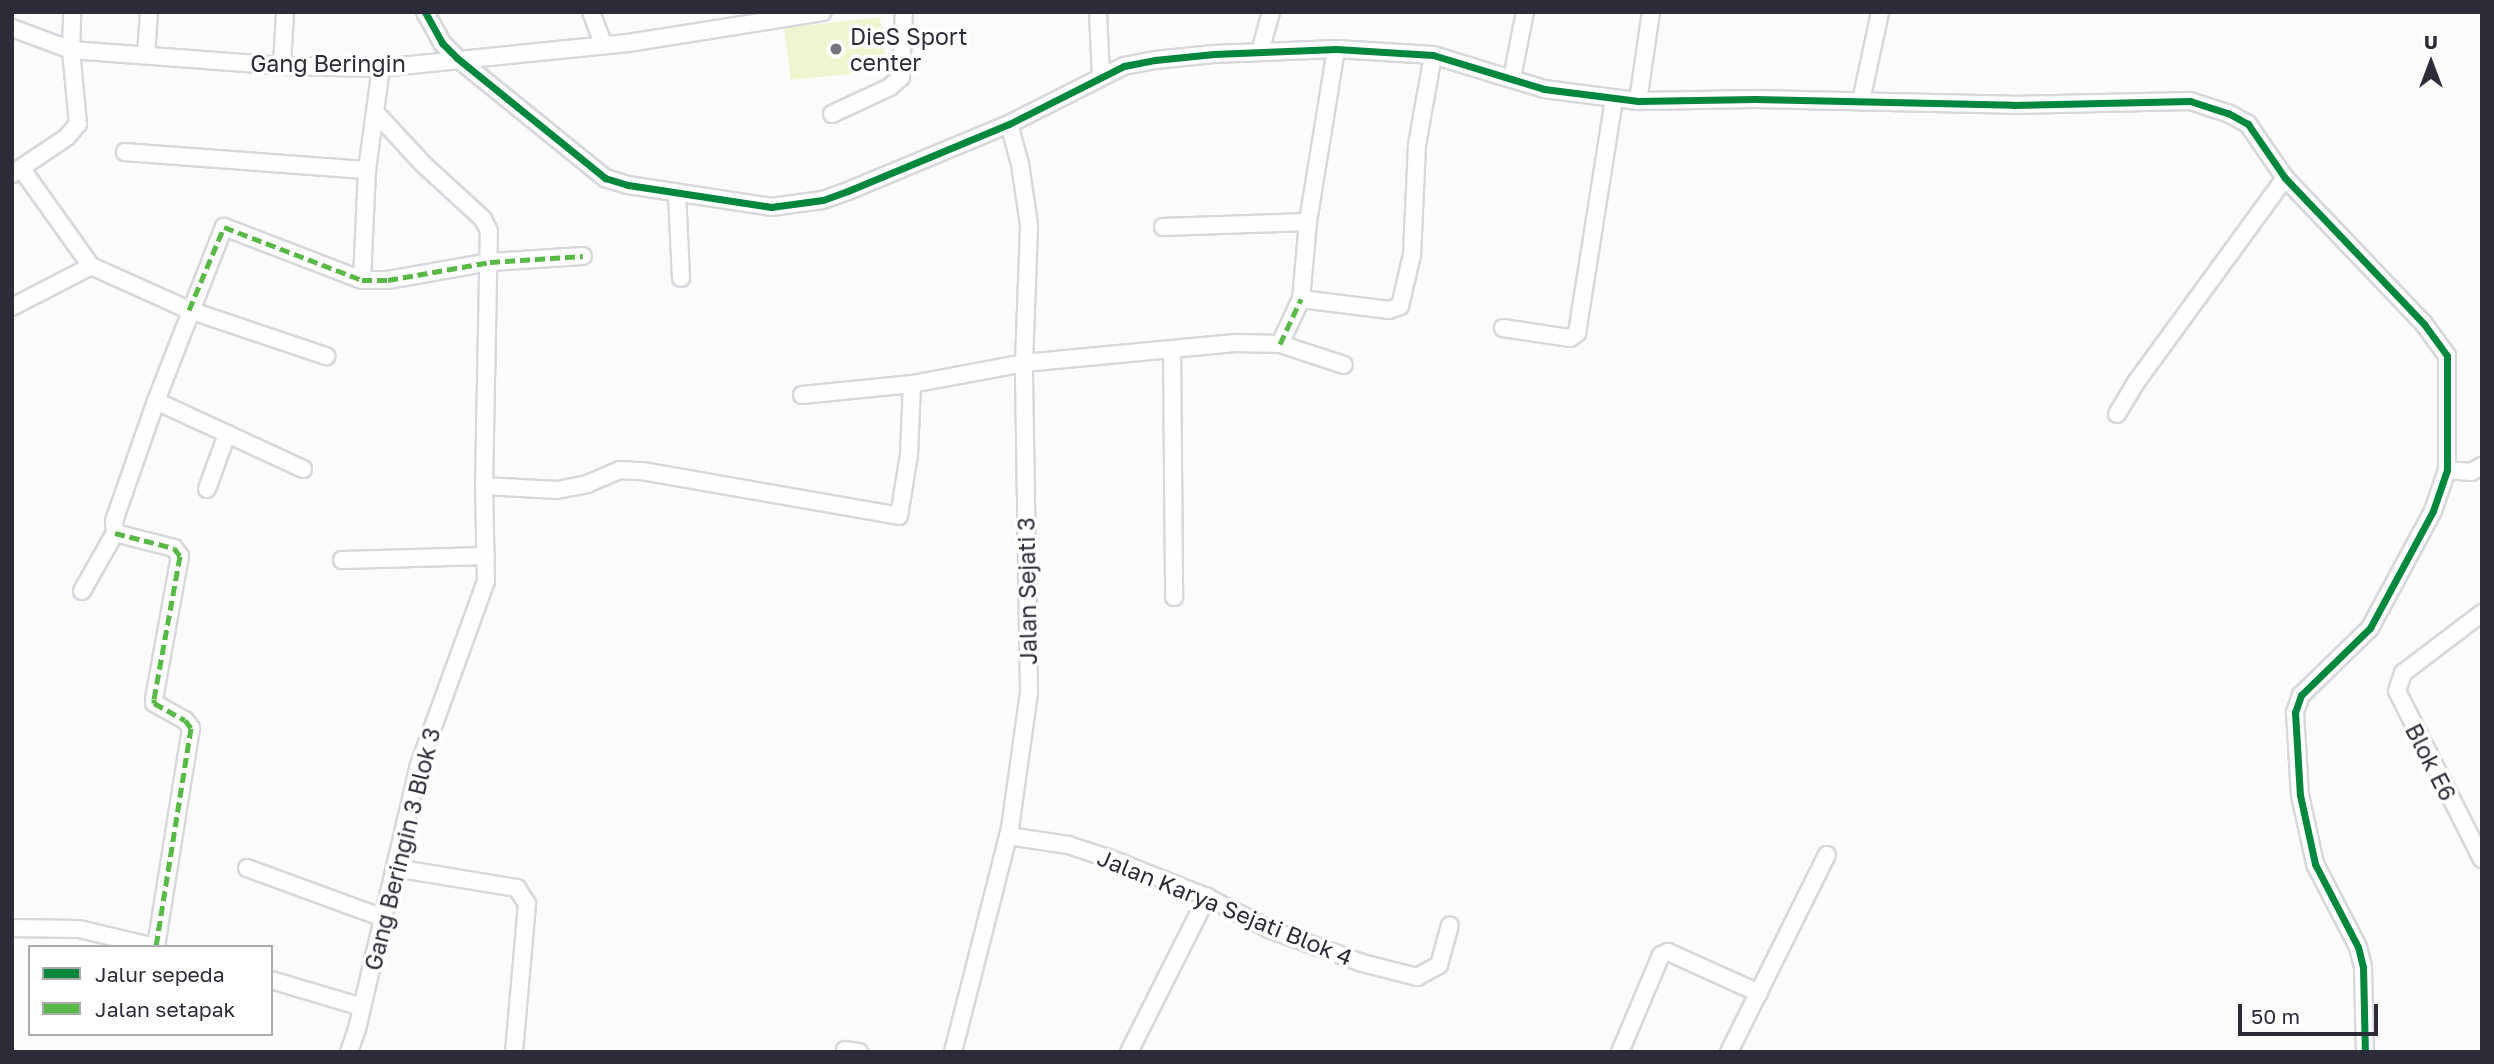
<!DOCTYPE html>
<style>
body{margin:0}
#map{position:relative;width:2494px;height:1064px;overflow:hidden;background:#fbfbfb;font-family:"Golos Text",sans-serif}
div>[style]{position:absolute}
.green>*{inset:0;background:#eef6d0}
.roads{filter:drop-shadow(2px 0 #d7d7dd) drop-shadow(-2px 0 #d7d7dd) drop-shadow(0 2px #d7d7dd) drop-shadow(0 -2px #d7d7dd)}
.minor>*{height:16px;margin:-8px;padding:0 8px;transform-origin:8px;border-radius:8px;background:#fefefe}
.quiet>*{height:5px;margin-top:-2.5px;transform-origin:0;background:repeating-linear-gradient(90deg,#58b947 0 10px,transparent 0 15px)}
.cycleway>*{height:7px;margin:-3.5px;padding:0 3.5px;transform-origin:3.5px;border-radius:3.5px;background:#00873e}
.dots>*{width:19px;height:19px;translate:-50% -50%;box-sizing:border-box;border:4px solid #fff;border-radius:50%}
span{translate:-50% -50%;white-space:nowrap;text-align:center;line-height:1.15;-webkit-text-stroke:7px #fff;paint-order:stroke}
.poi-label{font-size:23px;color:#2c2b38}
.left{translate:0 -50%;text-align:left}
.street-label{font-size:23px;color:#2c2b38}
.frame{position:absolute;inset:0;border:14px solid #2c2b38;pointer-events:none}
.legend{position:absolute;left:28px;top:945px;width:245px;height:91px;box-sizing:border-box;background:#fff;border:2px solid #abaaaf;margin:0;padding:9px 12px;list-style:none;font-size:21px;color:#2c2b38}
.legend li{display:flex;align-items:center;gap:14px;height:35px}
.legend b{width:35px;border:2px solid #abaaaf}
.north{position:absolute;left:2396px;top:28px;width:70px;height:70px;-webkit-text-stroke:5px #fff;paint-order:stroke;rotate:0deg;font-size:19px;font-weight:700;line-height:28px;text-align:center;color:#2c2b38}
.north::after{content:'';display:block;margin:auto;width:24px;height:32px;background:#2c2b38;clip-path:polygon(50% 0,100% 100%,50% 72%,0 100%)}
.scale{position:absolute;left:2238px;top:1004px;width:140px;height:32px;box-sizing:border-box;border:4px solid #2c2b38;border-top:0;padding-left:9px;font-size:21px;line-height:24px;white-space:nowrap;color:#2c2b38;-webkit-text-stroke:5px #fff;paint-order:stroke}
</style>
<div id="map">
<div class="green">
<i style="clip-path:polygon(880px 17px,887px 70px,791px 80px,784px 28px)"></i>
</div>
<div class="roads">
<div class="minor">
<i style="left:425px;top:12px;width:35px;rotate:61deg"></i>
<i style="left:442px;top:43px;width:21px;rotate:45deg"></i>
<i style="left:457px;top:58px;width:191px;rotate:39deg"></i>
<i style="left:605px;top:178px;width:24px;rotate:17deg"></i>
<i style="left:628px;top:185px;width:145px;rotate:8.7deg"></i>
<i style="left:771px;top:207px;width:52px;rotate:-7.7deg"></i>
<i style="left:823px;top:200px;width:27px;rotate:-20deg"></i>
<i style="left:848px;top:191px;width:174px;rotate:-22.6deg"></i>
<i style="left:1009px;top:124px;width:129px;rotate:-26.8deg"></i>
<i style="left:1124px;top:66px;width:32px;rotate:-11deg"></i>
<i style="left:1155px;top:60px;width:59px;rotate:-5.8deg"></i>
<i style="left:1214px;top:54px;width:122px;rotate:-2.3deg"></i>
<i style="left:1336px;top:49px;width:97px;rotate:3.5deg"></i>
<i style="left:1433px;top:55px;width:116px;rotate:17deg"></i>
<i style="left:1544px;top:89px;width:95px;rotate:7.3deg"></i>
<i style="left:1638px;top:101px;width:117px;rotate:-1deg"></i>
<i style="left:1755px;top:99px;width:258px;rotate:1.3deg"></i>
<i style="left:2013px;top:105px;width:177px;rotate:-1.3deg"></i>
<i style="left:2190px;top:101px;width:40px;rotate:18deg"></i>
<i style="left:2228px;top:113px;width:23px;rotate:29deg"></i>
<i style="left:2248px;top:124px;width:65px;rotate:55.6deg"></i>
<i style="left:2285px;top:178px;width:202px;rotate:46.4deg"></i>
<i style="left:2424px;top:324px;width:39px;rotate:54deg"></i>
<i style="left:2447px;top:356px;width:114px;rotate:90deg"></i>
<i style="left:2447px;top:470px;width:43px;rotate:108.9deg"></i>
<i style="left:2433px;top:511px;width:133px;rotate:118.3deg"></i>
<i style="left:2370px;top:628px;width:96px;rotate:135.8deg"></i>
<i style="left:2301px;top:695px;width:18px;rotate:109deg"></i>
<i style="left:2295px;top:712px;width:83px;rotate:86.6deg"></i>
<i style="left:2300px;top:795px;width:71px;rotate:77.7deg"></i>
<i style="left:2315px;top:864px;width:93px;rotate:62.6deg"></i>
<i style="left:2358px;top:947px;width:21px;rotate:76deg"></i>
<i style="left:2363px;top:967px;width:85px;rotate:88.7deg"></i>
<i style="left:591px;top:12px;width:36px;rotate:69deg"></i>
<i style="left:1098px;top:12px;width:64px;rotate:87.3deg"></i>
<i style="left:12px;top:28px;width:63px;rotate:20.4deg"></i>
<i style="left:71px;top:50px;width:38px;rotate:-88deg"></i>
<i style="left:1260px;top:52px;width:41px;rotate:-74.6deg"></i>
<i style="left:146px;top:55px;width:43px;rotate:-86deg"></i>
<i style="left:282px;top:66px;width:54px;rotate:-86.8deg"></i>
<i style="left:1512px;top:78px;width:67px;rotate:-78.9deg"></i>
<i style="left:1638px;top:101px;width:90px;rotate:-81.7deg"></i>
<i style="left:1861px;top:101px;width:91px;rotate:-77.9deg"></i>
<i style="left:832px;top:114px;width:64px;rotate:-25deg"></i>
<i style="left:890px;top:87px;width:15px;rotate:-42deg"></i>
<i style="left:901px;top:77px;width:65px;rotate:-87.4deg"></i>
<i style="left:125px;top:152px;width:243px;rotate:4.3deg"></i>
<i style="left:21px;top:168px;width:120px;rotate:54.5deg"></i>
<i style="left:91px;top:266px;width:107px;rotate:24.2deg"></i>
<i style="left:189px;top:310px;width:145px;rotate:18.6deg"></i>
<i style="left:12px;top:174px;width:66px;rotate:-33.9deg"></i>
<i style="left:67px;top:137px;width:17px;rotate:-50deg"></i>
<i style="left:78px;top:124px;width:74px;rotate:-95.4deg"></i>
<i style="left:71px;top:50px;width:212px;rotate:4.3deg"></i>
<i style="left:282px;top:66px;width:99px;rotate:1.2deg"></i>
<i style="left:381px;top:68px;width:248px;rotate:-5.8deg"></i>
<i style="left:628px;top:43px;width:197px;rotate:-9deg"></i>
<i style="left:677px;top:193px;width:85px;rotate:87.3deg"></i>
<i style="left:1163px;top:227px;width:145px;rotate:-2deg"></i>
<i style="left:362px;top:280px;width:110px;rotate:-87.4deg"></i>
<i style="left:367px;top:170px;width:103px;rotate:-82.2deg"></i>
<i style="left:1301px;top:299px;width:89px;rotate:7.1deg"></i>
<i style="left:1389px;top:310px;width:12px;rotate:-20deg"></i>
<i style="left:1400px;top:306px;width:52px;rotate:-76.8deg"></i>
<i style="left:1412px;top:255px;width:110px;rotate:-87.4deg"></i>
<i style="left:1417px;top:145px;width:91px;rotate:-79.9deg"></i>
<i style="left:12px;top:307px;width:89px;rotate:-27.4deg"></i>
<i style="left:1503px;top:328px;width:68px;rotate:8.5deg"></i>
<i style="left:1570px;top:338px;width:9px;rotate:-36deg"></i>
<i style="left:1577px;top:333px;width:237px;rotate:-81deg"></i>
<i style="left:1280px;top:344px;width:50px;rotate:-65deg"></i>
<i style="left:1301px;top:299px;width:77px;rotate:-84.8deg"></i>
<i style="left:1308px;top:222px;width:175px;rotate:-80.8deg"></i>
<i style="left:1172px;top:350px;width:247px;rotate:89.5deg"></i>
<i style="left:802px;top:395px;width:111px;rotate:-5.7deg"></i>
<i style="left:912px;top:384px;width:114px;rotate:-10.6deg"></i>
<i style="left:1024px;top:363px;width:212px;rotate:-5.4deg"></i>
<i style="left:1235px;top:343px;width:45px;rotate:1.3deg"></i>
<i style="left:1280px;top:344px;width:67px;rotate:18.2deg"></i>
<i style="left:156px;top:401px;width:162px;rotate:24.8deg"></i>
<i style="left:2117px;top:414px;width:39px;rotate:-59deg"></i>
<i style="left:2137px;top:381px;width:251px;rotate:-53.9deg"></i>
<i style="left:2447px;top:470px;width:24px;rotate:5deg"></i>
<i style="left:2471px;top:472px;width:13px;rotate:-29deg"></i>
<i style="left:484px;top:486px;width:73px;rotate:3.1deg"></i>
<i style="left:557px;top:490px;width:31px;rotate:-11deg"></i>
<i style="left:587px;top:484px;width:36px;rotate:-23deg"></i>
<i style="left:620px;top:470px;width:22px;rotate:3deg"></i>
<i style="left:642px;top:471px;width:261px;rotate:9.9deg"></i>
<i style="left:899px;top:516px;width:62px;rotate:-80.7deg"></i>
<i style="left:909px;top:455px;width:71px;rotate:-87.6deg"></i>
<i style="left:207px;top:489px;width:59px;rotate:-70deg"></i>
<i style="left:115px;top:533px;width:61px;rotate:14.3deg"></i>
<i style="left:174px;top:548px;width:10px;rotate:53deg"></i>
<i style="left:180px;top:556px;width:145px;rotate:100.3deg"></i>
<i style="left:154px;top:699px;width:4px;rotate:90deg"></i>
<i style="left:154px;top:703px;width:35px;rotate:29deg"></i>
<i style="left:185px;top:720px;width:10px;rotate:53deg"></i>
<i style="left:191px;top:728px;width:222px;rotate:99.1deg"></i>
<i style="left:342px;top:560px;width:144px;rotate:-1.6deg"></i>
<i style="left:82px;top:591px;width:67px;rotate:-60.4deg"></i>
<i style="left:115px;top:533px;width:12px;rotate:-95deg"></i>
<i style="left:114px;top:521px;width:127px;rotate:-70.7deg"></i>
<i style="left:156px;top:401px;width:187px;rotate:-68.7deg"></i>
<i style="left:224px;top:227px;width:148px;rotate:21deg"></i>
<i style="left:362px;top:280px;width:26px"></i>
<i style="left:388px;top:280px;width:104px;rotate:-10deg"></i>
<i style="left:490px;top:262px;width:93px;rotate:-3.7deg"></i>
<i style="left:2482px;top:613px;width:99px;rotate:142.8deg"></i>
<i style="left:2403px;top:673px;width:19px;rotate:108deg"></i>
<i style="left:2397px;top:691px;width:188px;rotate:63.2deg"></i>
<i style="left:1008px;top:836px;width:61px;rotate:8.5deg"></i>
<i style="left:1068px;top:845px;width:40px;rotate:18deg"></i>
<i style="left:1106px;top:857px;width:109px;rotate:21.6deg"></i>
<i style="left:1207px;top:897px;width:72px;rotate:27.3deg"></i>
<i style="left:1271px;top:930px;width:97px;rotate:19.9deg"></i>
<i style="left:1362px;top:963px;width:57px;rotate:14.3deg"></i>
<i style="left:1417px;top:977px;width:25px;rotate:-29deg"></i>
<i style="left:1439px;top:965px;width:41px;rotate:-74.6deg"></i>
<i style="left:247px;top:868px;width:146px;rotate:20.1deg"></i>
<i style="left:395px;top:868px;width:124px;rotate:9.3deg"></i>
<i style="left:517px;top:888px;width:19px;rotate:58deg"></i>
<i style="left:527px;top:904px;width:149px;rotate:95deg"></i>
<i style="left:12px;top:928px;width:67px;rotate:0.9deg"></i>
<i style="left:79px;top:929px;width:78px;rotate:13.3deg"></i>
<i style="left:271px;top:980px;width:95px;rotate:16.5deg"></i>
<i style="left:845px;top:1050px;width:14px;rotate:8deg"></i>
<i style="left:349px;top:1052px;width:24px;rotate:-71deg"></i>
<i style="left:357px;top:1029px;width:268px;rotate:-76.8deg"></i>
<i style="left:418px;top:768px;width:199px;rotate:-70deg"></i>
<i style="left:486px;top:581px;width:95px;rotate:-91.2deg"></i>
<i style="left:484px;top:486px;width:255px;rotate:-88.9deg"></i>
<i style="left:489px;top:231px;width:13px;rotate:-117deg"></i>
<i style="left:483px;top:219px;width:80px;rotate:-137.5deg"></i>
<i style="left:424px;top:165px;width:71px;rotate:-132.7deg"></i>
<i style="left:953px;top:1052px;width:231px;rotate:-75.7deg"></i>
<i style="left:1010px;top:828px;width:137px;rotate:-82deg"></i>
<i style="left:1029px;top:692px;width:329px;rotate:-90.9deg"></i>
<i style="left:1024px;top:363px;width:138px;rotate:-87.9deg"></i>
<i style="left:1029px;top:225px;width:62px;rotate:-98.4deg"></i>
<i style="left:1020px;top:164px;width:41px;rotate:-105.4deg"></i>
<i style="left:1129px;top:1052px;width:174px;rotate:-63.3deg"></i>
<i style="left:1620px;top:1052px;width:105px;rotate:-67.1deg"></i>
<i style="left:1661px;top:955px;width:8px;rotate:-23deg"></i>
<i style="left:1668px;top:952px;width:100px;rotate:24.3deg"></i>
<i style="left:1729px;top:1052px;width:220px;rotate:-63.6deg"></i>
</div>
</div>
<div class="quiet">
<i style="left:189px;top:310px;width:90px;rotate:-67.1deg"></i>
<i style="left:224px;top:227px;width:148px;rotate:21deg"></i>
<i style="left:362px;top:280px;width:26px"></i>
<i style="left:388px;top:280px;width:104px;rotate:-10deg"></i>
<i style="left:490px;top:262px;width:93px;rotate:-3.7deg"></i>
<i style="left:1280px;top:344px;width:50px;rotate:-65deg"></i>
<i style="left:115px;top:533px;width:61px;rotate:14.3deg"></i>
<i style="left:174px;top:548px;width:10px;rotate:53deg"></i>
<i style="left:180px;top:556px;width:145px;rotate:100.3deg"></i>
<i style="left:154px;top:699px;width:4px;rotate:90deg"></i>
<i style="left:154px;top:703px;width:35px;rotate:29deg"></i>
<i style="left:185px;top:720px;width:10px;rotate:53deg"></i>
<i style="left:191px;top:728px;width:222px;rotate:99.1deg"></i>
</div>
<div class="cycleway">
<i style="left:425px;top:12px;width:35px;rotate:61deg"></i>
<i style="left:442px;top:43px;width:21px;rotate:45deg"></i>
<i style="left:457px;top:58px;width:191px;rotate:39deg"></i>
<i style="left:605px;top:178px;width:24px;rotate:17deg"></i>
<i style="left:628px;top:185px;width:145px;rotate:8.7deg"></i>
<i style="left:771px;top:207px;width:52px;rotate:-7.7deg"></i>
<i style="left:823px;top:200px;width:27px;rotate:-20deg"></i>
<i style="left:848px;top:191px;width:174px;rotate:-22.6deg"></i>
<i style="left:1009px;top:124px;width:129px;rotate:-26.8deg"></i>
<i style="left:1124px;top:66px;width:32px;rotate:-11deg"></i>
<i style="left:1155px;top:60px;width:59px;rotate:-5.8deg"></i>
<i style="left:1214px;top:54px;width:122px;rotate:-2.3deg"></i>
<i style="left:1336px;top:49px;width:97px;rotate:3.5deg"></i>
<i style="left:1433px;top:55px;width:116px;rotate:17deg"></i>
<i style="left:1544px;top:89px;width:95px;rotate:7.3deg"></i>
<i style="left:1638px;top:101px;width:117px;rotate:-1deg"></i>
<i style="left:1755px;top:99px;width:258px;rotate:1.3deg"></i>
<i style="left:2013px;top:105px;width:177px;rotate:-1.3deg"></i>
<i style="left:2190px;top:101px;width:40px;rotate:18deg"></i>
<i style="left:2228px;top:113px;width:23px;rotate:29deg"></i>
<i style="left:2248px;top:124px;width:65px;rotate:55.6deg"></i>
<i style="left:2285px;top:178px;width:202px;rotate:46.4deg"></i>
<i style="left:2424px;top:324px;width:39px;rotate:54deg"></i>
<i style="left:2447px;top:356px;width:114px;rotate:90deg"></i>
<i style="left:2447px;top:470px;width:43px;rotate:108.9deg"></i>
<i style="left:2433px;top:511px;width:133px;rotate:118.3deg"></i>
<i style="left:2370px;top:628px;width:96px;rotate:135.8deg"></i>
<i style="left:2301px;top:695px;width:18px;rotate:109deg"></i>
<i style="left:2295px;top:712px;width:83px;rotate:86.6deg"></i>
<i style="left:2300px;top:795px;width:71px;rotate:77.7deg"></i>
<i style="left:2315px;top:864px;width:93px;rotate:62.6deg"></i>
<i style="left:2358px;top:947px;width:21px;rotate:76deg"></i>
<i style="left:2363px;top:967px;width:85px;rotate:88.7deg"></i>
</div>
<div class="dots">
<i style="left:836px;top:49px;background:#74747c"></i>
</div>
<div class="poi-label">
<span class="left" style="left:850px;top:49px">DieS Sport<br>center</span>
</div>
<div class="street-label">
<span style="left:328px;top:63px">Gang Beringin</span>
<span style="left:1027px;top:591px;rotate:-91deg">Jalan Sejati 3</span>
<span style="left:2431px;top:762px;rotate:63deg">Blok E6</span>
<span style="left:402px;top:849px;rotate:-76deg">Gang Beringin 3 Blok 3</span>
<span style="left:1225px;top:907px;rotate:22deg">Jalan Karya Sejati Blok 4</span>
</div>
<div class="frame"></div>
<ul class="legend">
<li><b style="height:9px;background:#00873e"></b>Jalur sepeda</li>
<li><b style="height:9px;background:#58b947"></b>Jalan setapak</li>
</ul>
<div class="north">U</div>
<div class="scale">50 m</div>
</div>
